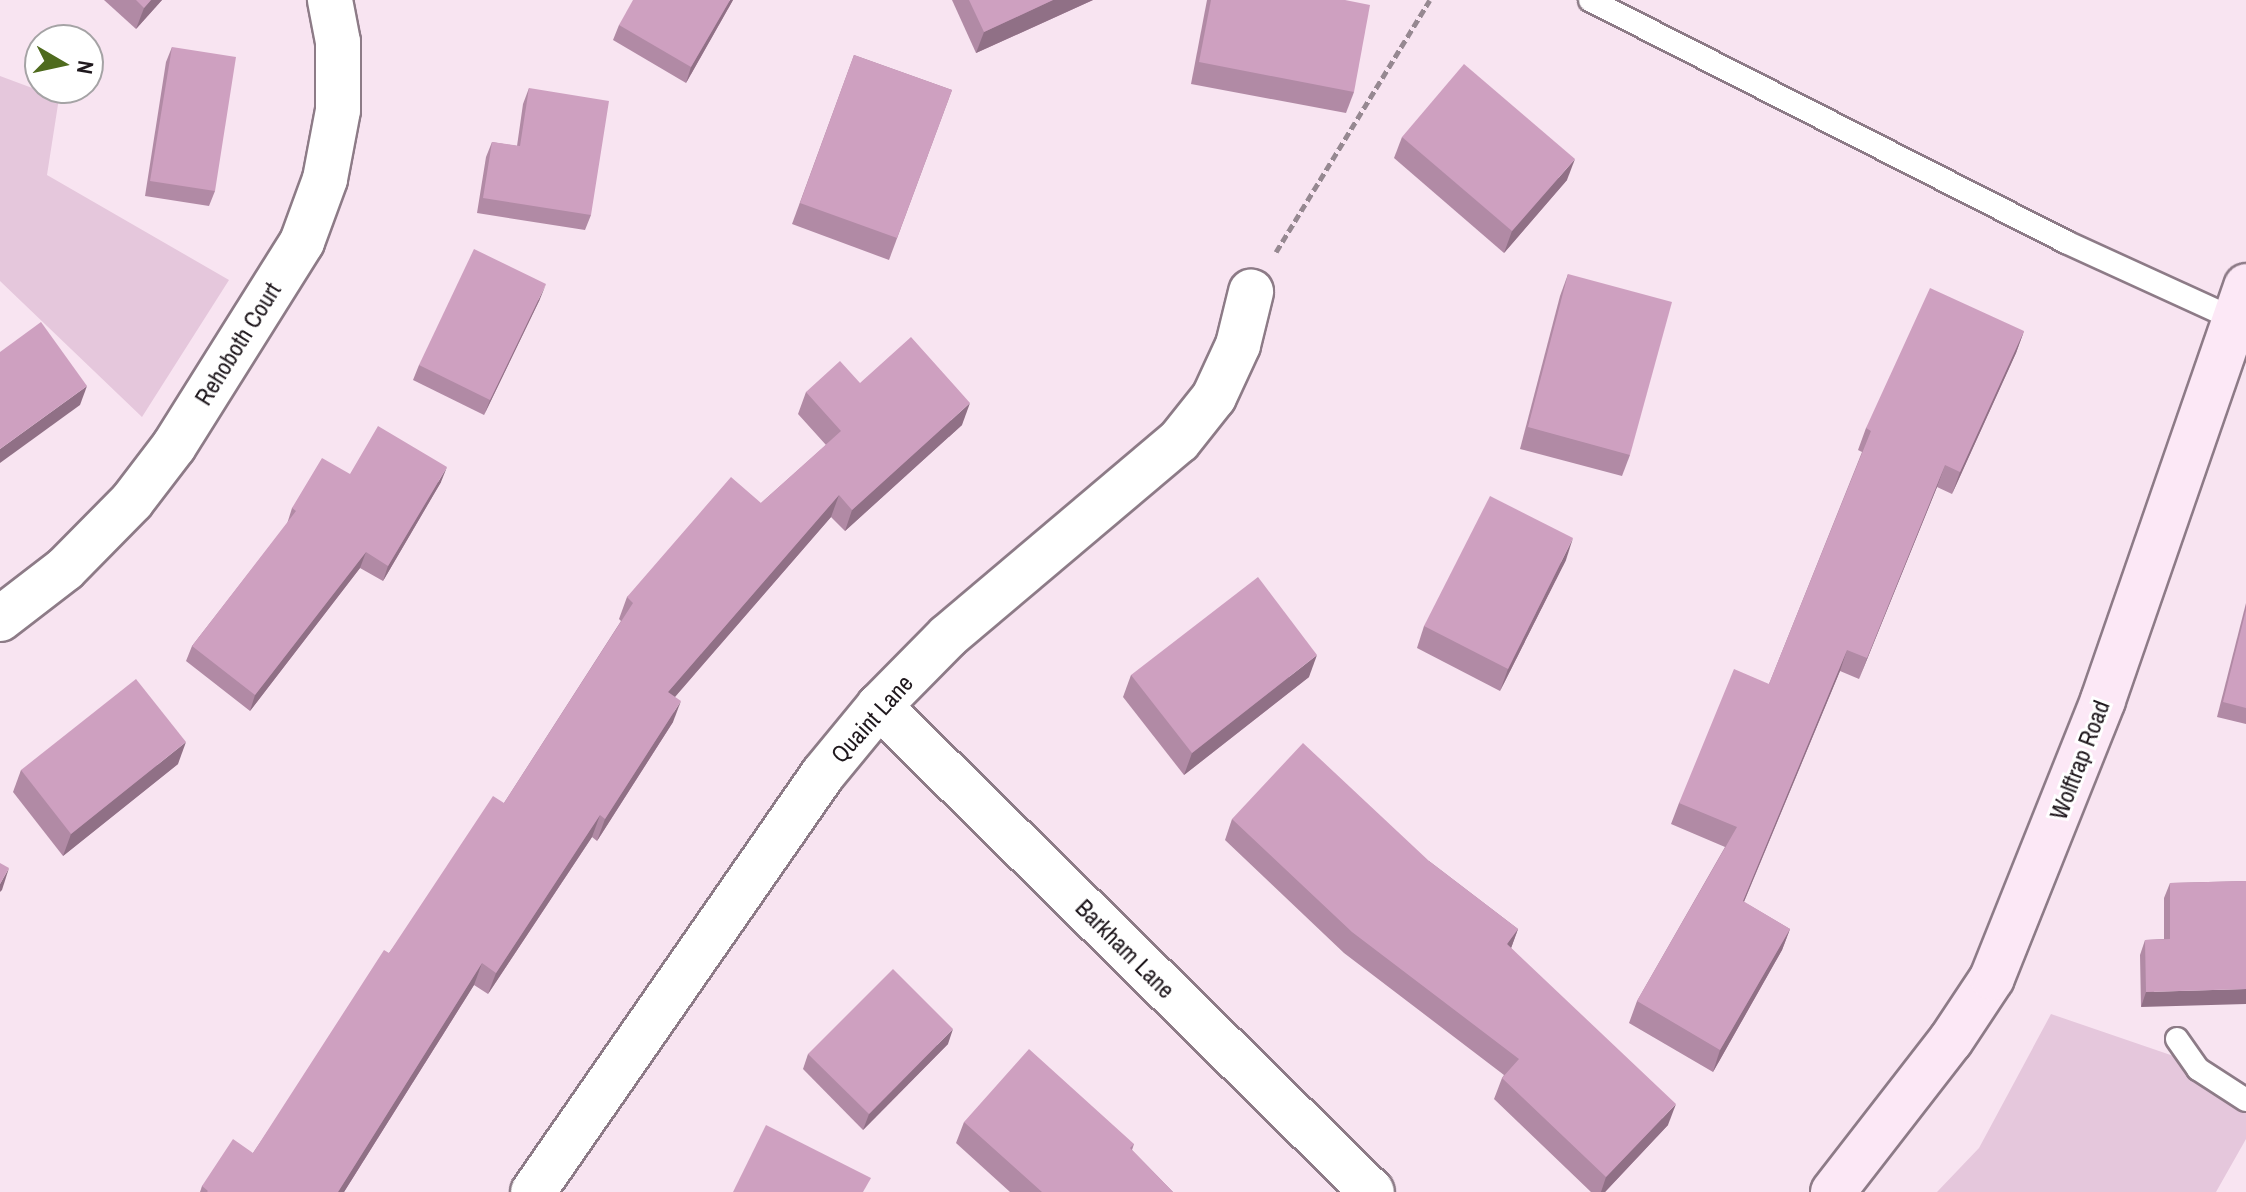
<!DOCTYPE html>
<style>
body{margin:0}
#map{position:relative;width:2246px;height:1192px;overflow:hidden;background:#f8e4f1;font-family:"Archivo Narrow",sans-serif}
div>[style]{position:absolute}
.green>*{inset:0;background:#e5c7dc}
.path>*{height:5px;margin-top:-2.5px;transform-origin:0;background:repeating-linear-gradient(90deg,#968891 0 8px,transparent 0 12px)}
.roads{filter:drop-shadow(2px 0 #8d7b87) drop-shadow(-2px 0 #8d7b87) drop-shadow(0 2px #8d7b87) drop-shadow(0 -2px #8d7b87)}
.lane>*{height:22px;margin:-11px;padding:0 11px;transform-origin:11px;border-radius:11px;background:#fff}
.street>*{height:44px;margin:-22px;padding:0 22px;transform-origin:22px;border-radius:22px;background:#fff}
.secondary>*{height:44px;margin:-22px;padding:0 22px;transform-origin:22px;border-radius:22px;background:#fce8f6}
.wall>*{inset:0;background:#b18aa5}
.shaded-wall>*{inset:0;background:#907086}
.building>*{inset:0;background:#cea0c0}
span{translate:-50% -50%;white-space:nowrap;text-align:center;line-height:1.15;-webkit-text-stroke:6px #fff;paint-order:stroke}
.street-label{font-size:24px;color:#1f181d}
.north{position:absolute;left:24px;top:24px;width:80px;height:80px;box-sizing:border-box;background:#fff;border:2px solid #a5a3a5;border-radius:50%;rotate:99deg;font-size:22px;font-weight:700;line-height:32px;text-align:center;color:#1f181d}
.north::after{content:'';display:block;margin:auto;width:28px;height:36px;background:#4f6b1e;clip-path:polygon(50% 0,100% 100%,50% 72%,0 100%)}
</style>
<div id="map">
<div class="green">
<i style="clip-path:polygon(0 76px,59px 98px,47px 175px,229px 280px,142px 417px,0 281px)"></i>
<i style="clip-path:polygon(2051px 1014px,2194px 1063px,2246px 1100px,2246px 1139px,2216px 1192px,1937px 1192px,1979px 1148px)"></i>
</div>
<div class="path">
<i style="left:1276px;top:252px;width:295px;rotate:-58.6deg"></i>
</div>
<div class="roads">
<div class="lane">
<i style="left:1590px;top:0;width:534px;rotate:26.95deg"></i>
<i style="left:2066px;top:242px;width:185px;rotate:24.6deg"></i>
<i style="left:2177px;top:1039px;width:37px;rotate:55deg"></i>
<i style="left:2198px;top:1069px;width:57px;rotate:32.9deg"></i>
</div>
<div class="street">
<i style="left:0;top:619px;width:82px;rotate:-37.6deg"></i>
<i style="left:65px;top:569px;width:95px;rotate:-45.4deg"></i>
<i style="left:132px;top:501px;width:69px;rotate:-52.6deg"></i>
<i style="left:174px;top:446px;width:241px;rotate:-57.9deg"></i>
<i style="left:302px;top:242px;width:67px;rotate:-69.9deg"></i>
<i style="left:325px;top:179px;width:70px;rotate:-79.3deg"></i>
<i style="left:338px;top:110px;width:68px;rotate:-90deg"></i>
<i style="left:338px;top:42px;width:43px;rotate:-100.8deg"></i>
<i style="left:879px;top:706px;width:692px;rotate:44.59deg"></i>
<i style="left:533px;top:1192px;width:509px;rotate:-55.25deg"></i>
<i style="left:823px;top:774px;width:88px;rotate:-50.5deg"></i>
<i style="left:879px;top:706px;width:98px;rotate:-45.4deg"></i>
<i style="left:948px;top:636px;width:302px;rotate:-40.2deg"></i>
<i style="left:1179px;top:441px;width:56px;rotate:-51.5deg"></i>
<i style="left:1214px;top:397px;width:57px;rotate:-65.2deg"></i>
<i style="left:1238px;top:345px;width:55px;rotate:-76.2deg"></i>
</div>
<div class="secondary">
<i style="left:1833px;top:1192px;width:192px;rotate:-52.2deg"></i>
<i style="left:1951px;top:1040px;width:74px;rotate:-56.5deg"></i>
<i style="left:1992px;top:978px;width:299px;rotate:-68.2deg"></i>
<i style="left:2103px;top:700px;width:438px;rotate:-70.9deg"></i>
</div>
</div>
<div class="wall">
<i style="clip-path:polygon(104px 0,162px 0,136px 29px)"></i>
<i style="clip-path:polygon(733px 0,686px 83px,613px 40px,619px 25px)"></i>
<i style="clip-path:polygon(952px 0,1093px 0,976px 53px)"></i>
<i style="clip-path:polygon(1207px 0,1345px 0,1354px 92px,1346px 113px,1191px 84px)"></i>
<i style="clip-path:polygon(172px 47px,215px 191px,209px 206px,145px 196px,166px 62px)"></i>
<i style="clip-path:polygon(854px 55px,952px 90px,889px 260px,792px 224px)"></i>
<i style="clip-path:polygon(529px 88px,591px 215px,585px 230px,477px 213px,486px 157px,492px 142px,517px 146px,523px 104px)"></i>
<i style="clip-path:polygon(1402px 137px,1567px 180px,1504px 253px,1394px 158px)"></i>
<i style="clip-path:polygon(1568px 274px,1630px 455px,1622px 476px,1520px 449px,1560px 296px)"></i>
<i style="clip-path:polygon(540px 299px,484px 415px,413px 380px,419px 365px)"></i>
<i style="clip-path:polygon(2024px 331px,2016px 353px,1952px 494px,1937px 487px,1859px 679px,1840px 671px,1744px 902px,1790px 929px,1782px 950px,1713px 1072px,1629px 1023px,1637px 1001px,1725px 847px,1671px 824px,1679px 803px,1769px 684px,1862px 452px,1858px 450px,1866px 428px)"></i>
<i style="clip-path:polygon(860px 383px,962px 425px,845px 531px,831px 517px,675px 697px,673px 722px,597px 841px,592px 837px,488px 994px,474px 985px,344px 1192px,200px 1192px,202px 1186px,253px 1153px,389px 953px,504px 803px,621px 621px,619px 619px,627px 597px,761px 503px,826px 445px,798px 414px,806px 392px)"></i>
<i style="clip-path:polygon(350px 474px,441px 482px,383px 581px,360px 568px,250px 711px,186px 661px,192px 646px,287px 524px,292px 508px)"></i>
<i style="clip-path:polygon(1566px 560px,1500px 691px,1417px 648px,1424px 626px)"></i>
<i style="clip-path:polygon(2246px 603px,2246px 724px,2217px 717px)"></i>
<i style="clip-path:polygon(1131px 675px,1309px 677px,1184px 775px,1123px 697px)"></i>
<i style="clip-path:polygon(178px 764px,63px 856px,13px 792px,21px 770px)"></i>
<i style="clip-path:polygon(1232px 819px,1429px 861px,1518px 929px,1511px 948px,1668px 1125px,1605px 1192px,1591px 1192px,1494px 1099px,1502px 1078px,1504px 1075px,1344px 953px,1225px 840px)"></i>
<i style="clip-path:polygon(2246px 881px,2141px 1007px,2140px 955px,2145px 940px,2164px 939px,2164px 898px,2170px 883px)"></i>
<i style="clip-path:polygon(948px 1044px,863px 1130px,803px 1069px,808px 1054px)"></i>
<i style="clip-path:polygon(964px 1122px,1134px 1144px,1132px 1150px,1173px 1192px,1010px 1192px,956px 1143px)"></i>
</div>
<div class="shaded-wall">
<i style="clip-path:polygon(151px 0,162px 0,136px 29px,144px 8px)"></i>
<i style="clip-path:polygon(730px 0,733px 0,686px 83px,691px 67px)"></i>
<i style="clip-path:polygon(1053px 0,1093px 0,976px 53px,984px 32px)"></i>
<i style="clip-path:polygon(1575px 159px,1567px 180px,1504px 253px,1512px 231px)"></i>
<i style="clip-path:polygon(546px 284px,540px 299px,484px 415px,490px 400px)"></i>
<i style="clip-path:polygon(2024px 331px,2016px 353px,1952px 494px,1960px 472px)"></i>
<i style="clip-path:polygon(87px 386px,80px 405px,0 463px,0 449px)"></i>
<i style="clip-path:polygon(970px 403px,962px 425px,845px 531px,852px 510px)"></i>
<i style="clip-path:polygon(1945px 465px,1937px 487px,1859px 679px,1867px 658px)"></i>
<i style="clip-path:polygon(447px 467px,441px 482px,383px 581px,388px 566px)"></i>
<i style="clip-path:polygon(839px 495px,831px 517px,660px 714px,668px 692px)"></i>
<i style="clip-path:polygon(1573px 538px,1566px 560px,1500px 691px,1508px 669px)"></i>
<i style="clip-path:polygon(366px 552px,360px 568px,250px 711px,255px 695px)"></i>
<i style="clip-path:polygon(1847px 650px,1840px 671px,1735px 923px,1743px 901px)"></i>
<i style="clip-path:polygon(1317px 655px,1309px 677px,1184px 775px,1192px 753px)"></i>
<i style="clip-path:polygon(681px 701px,673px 722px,597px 841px,605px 819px)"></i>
<i style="clip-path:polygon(186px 742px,178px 764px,63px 856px,71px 834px)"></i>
<i style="clip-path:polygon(600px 815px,592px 837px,488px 994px,496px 973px)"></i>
<i style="clip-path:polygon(9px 868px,2px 890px,0 892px,0 884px)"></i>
<i style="clip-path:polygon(1518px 929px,1510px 951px,1507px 944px)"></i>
<i style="clip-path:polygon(1790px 929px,1782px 950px,1713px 1072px,1720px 1050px)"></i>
<i style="clip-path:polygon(482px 963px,474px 985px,344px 1192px,338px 1192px)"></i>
<i style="clip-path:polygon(2246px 989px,2246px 1004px,2141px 1007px,2146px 992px)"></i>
<i style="clip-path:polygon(953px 1029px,948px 1044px,863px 1130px,869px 1114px)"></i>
<i style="clip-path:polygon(1676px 1104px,1668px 1125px,1605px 1192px,1601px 1192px,1606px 1177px)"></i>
</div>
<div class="building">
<i style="clip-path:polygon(136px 0,151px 0,144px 8px)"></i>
<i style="clip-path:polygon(633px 0,730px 0,691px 67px,619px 25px)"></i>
<i style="clip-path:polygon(969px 0,1053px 0,984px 32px)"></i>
<i style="clip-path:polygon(1211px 0,1345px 0,1370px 5px,1354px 92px,1199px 62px)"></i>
<i style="clip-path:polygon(172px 47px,236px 57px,215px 191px,150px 181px)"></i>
<i style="clip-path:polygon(854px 55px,952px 90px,897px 238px,800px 203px)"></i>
<i style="clip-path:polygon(1464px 64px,1575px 159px,1512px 231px,1402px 137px)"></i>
<i style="clip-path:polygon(529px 88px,609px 101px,591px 215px,483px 198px,492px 142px,520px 146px)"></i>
<i style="clip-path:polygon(474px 249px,546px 284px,490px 400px,419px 365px)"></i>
<i style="clip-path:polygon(1568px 274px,1672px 302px,1630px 455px,1528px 427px)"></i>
<i style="clip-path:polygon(1930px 288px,2024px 331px,1960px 472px,1945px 465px,1867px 658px,1847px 650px,1743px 901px,1790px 929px,1720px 1050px,1637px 1001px,1737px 827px,1679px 803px,1734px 669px,1769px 684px,1871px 431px,1866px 428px)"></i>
<i style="clip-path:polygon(41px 322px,87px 386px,0 449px,0 352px)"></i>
<i style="clip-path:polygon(911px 337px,970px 403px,852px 510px,839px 495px,668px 692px,681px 701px,605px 819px,600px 815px,496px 973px,482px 963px,338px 1192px,207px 1192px,208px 1191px,202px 1186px,233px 1139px,253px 1153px,384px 950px,389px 953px,493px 796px,504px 803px,633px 603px,627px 597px,731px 477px,761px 503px,841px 431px,806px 392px,840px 361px,860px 383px)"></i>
<i style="clip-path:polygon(378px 426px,447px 467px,388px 566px,366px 552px,255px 695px,192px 646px,296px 511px,292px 508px,322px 458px,350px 474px)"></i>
<i style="clip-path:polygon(1490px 496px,1573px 538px,1508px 669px,1424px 626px)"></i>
<i style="clip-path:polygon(1258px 577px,1317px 655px,1192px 753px,1131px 675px)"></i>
<i style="clip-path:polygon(2246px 610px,2246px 708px,2223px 702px)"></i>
<i style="clip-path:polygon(136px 679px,186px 742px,71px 834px,21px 770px)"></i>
<i style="clip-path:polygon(1303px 743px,1429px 861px,1518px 929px,1507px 944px,1676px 1104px,1606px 1177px,1502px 1078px,1519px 1059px,1352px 932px,1232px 819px)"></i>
<i style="clip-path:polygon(0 863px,9px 868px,0 884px)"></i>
<i style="clip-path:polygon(2246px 881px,2246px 989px,2146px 992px,2145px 940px,2170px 939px,2170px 883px)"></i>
<i style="clip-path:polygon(893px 969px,953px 1029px,869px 1114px,808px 1054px)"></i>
<i style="clip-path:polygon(1029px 1049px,1134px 1144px,1130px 1148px,1173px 1192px,1042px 1192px,964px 1122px)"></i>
<i style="clip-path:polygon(766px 1125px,871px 1178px,863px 1192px,733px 1192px)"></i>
</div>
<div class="street-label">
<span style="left:238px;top:344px;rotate:-58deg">Rehoboth Court</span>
<span style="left:872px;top:719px;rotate:-48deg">Quaint Lane</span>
<span style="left:2080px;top:760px;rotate:-69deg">Wolftrap Road</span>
<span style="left:1125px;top:949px;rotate:45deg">Barkham Lane</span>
</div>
<div class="north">N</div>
</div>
